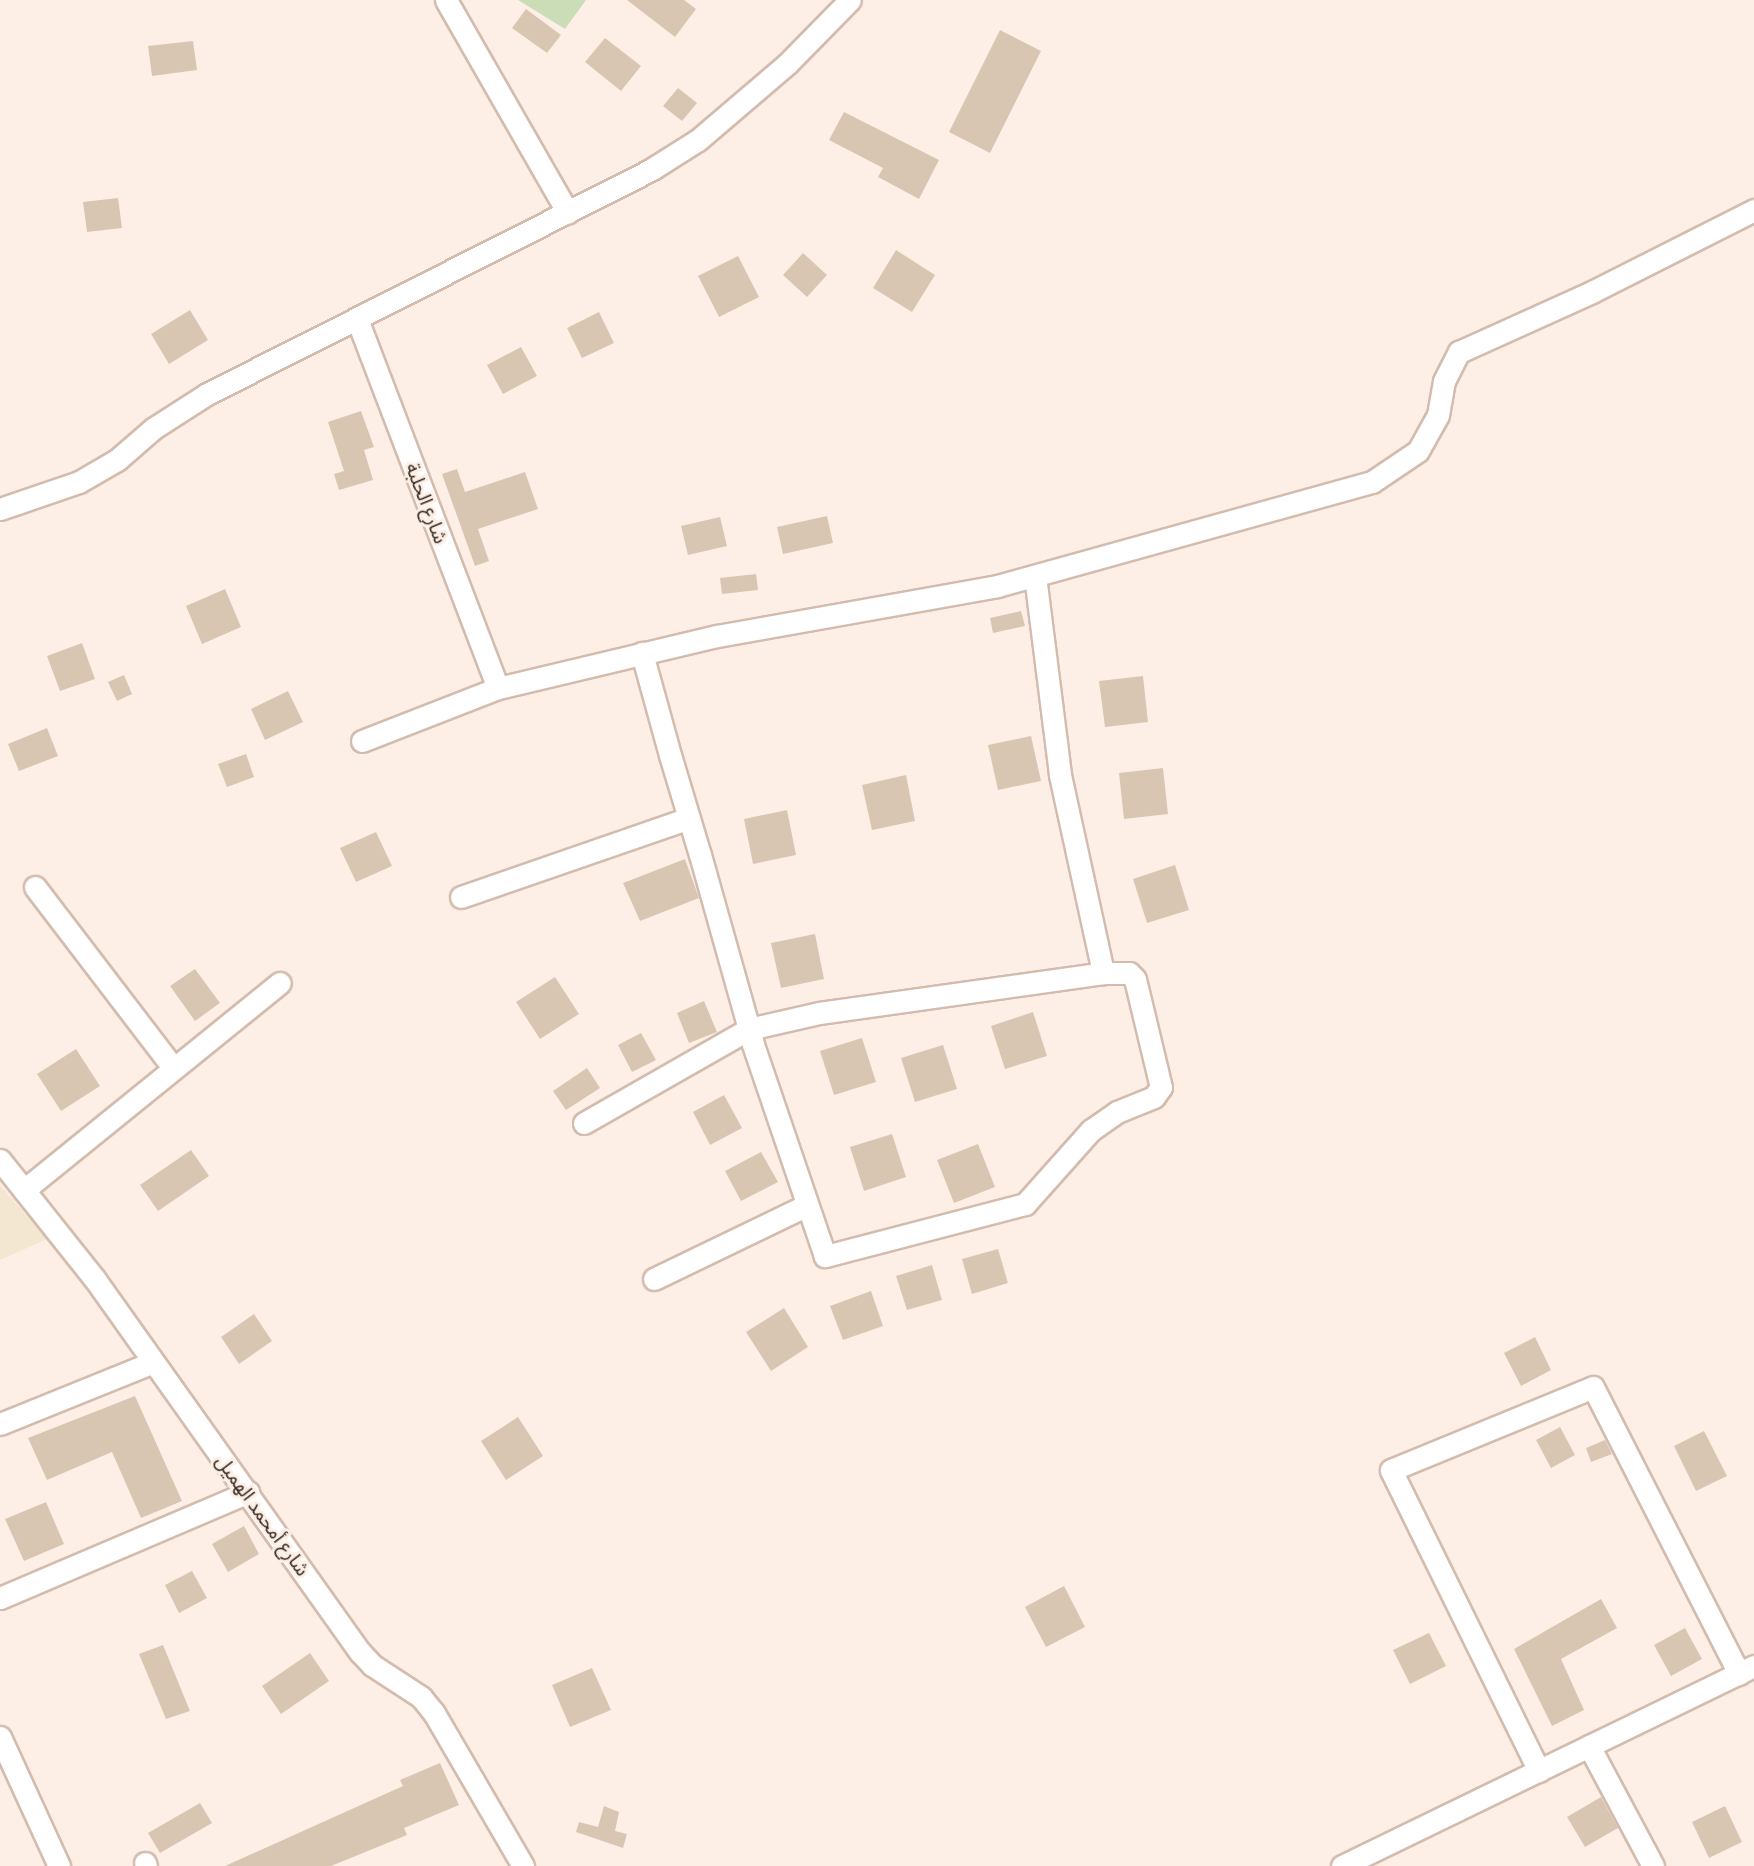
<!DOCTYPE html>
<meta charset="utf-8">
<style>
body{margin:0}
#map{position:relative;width:1754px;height:1866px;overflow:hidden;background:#feefe6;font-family:"Exo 2","Noto Sans Arabic",sans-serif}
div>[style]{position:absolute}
.education>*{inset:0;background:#f3e7d2}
.green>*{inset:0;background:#caddb7}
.building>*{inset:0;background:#d9c6b2}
.roads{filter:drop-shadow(2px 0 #d3bcad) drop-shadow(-2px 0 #d3bcad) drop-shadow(0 2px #d3bcad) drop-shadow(0 -2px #d3bcad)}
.minor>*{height:21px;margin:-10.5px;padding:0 10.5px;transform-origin:10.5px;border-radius:10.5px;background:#fff}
span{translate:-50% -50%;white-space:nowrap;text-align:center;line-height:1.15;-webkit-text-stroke:6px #feefe6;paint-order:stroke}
.street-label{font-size:19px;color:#2f2620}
</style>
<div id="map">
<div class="education">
<i style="clip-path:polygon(0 1185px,47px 1239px,0 1260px)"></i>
</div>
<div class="green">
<i style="clip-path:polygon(518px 0,586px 0,565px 29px)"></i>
</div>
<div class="building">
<i style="clip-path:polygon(627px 0,684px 0,696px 9px,675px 37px)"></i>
<i style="clip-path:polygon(526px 9px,561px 35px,547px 53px,512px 28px)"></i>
<i style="clip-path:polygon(1000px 30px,1041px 51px,990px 153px,949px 132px)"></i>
<i style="clip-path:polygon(605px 38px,641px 66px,621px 91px,585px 62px)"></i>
<i style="clip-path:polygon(193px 41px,197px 70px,152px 76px,148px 46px)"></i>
<i style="clip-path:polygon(678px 88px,697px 103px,682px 121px,663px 106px)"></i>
<i style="clip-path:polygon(844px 112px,939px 160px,919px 199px,878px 177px,883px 168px,829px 140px)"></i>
<i style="clip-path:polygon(118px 198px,122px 228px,87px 232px,83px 202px)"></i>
<i style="clip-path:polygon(896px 250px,935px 275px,912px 312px,873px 288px)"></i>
<i style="clip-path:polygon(803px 253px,827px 275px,807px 297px,783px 275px)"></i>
<i style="clip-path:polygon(738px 256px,759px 297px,719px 317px,698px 276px)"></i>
<i style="clip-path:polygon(190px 310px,208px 340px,169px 364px,151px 334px)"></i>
<i style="clip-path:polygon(599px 312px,614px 343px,582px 358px,567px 328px)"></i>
<i style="clip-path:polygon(521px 347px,537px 376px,503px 394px,487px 365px)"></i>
<i style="clip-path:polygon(361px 411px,374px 447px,364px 450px,373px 480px,339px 490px,334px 474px,344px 471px,328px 422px)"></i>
<i style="clip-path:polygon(457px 469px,465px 492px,525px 472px,538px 509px,478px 529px,489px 561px,475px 566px,442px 474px)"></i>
<i style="clip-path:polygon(827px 516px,833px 543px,783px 554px,777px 527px)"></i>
<i style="clip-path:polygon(720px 517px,727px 546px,688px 555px,681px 526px)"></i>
<i style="clip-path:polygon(756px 574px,758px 590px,722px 594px,720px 578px)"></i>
<i style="clip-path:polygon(225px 589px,241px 627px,202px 644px,186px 606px)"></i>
<i style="clip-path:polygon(1021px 611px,1025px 626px,993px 633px,990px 618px)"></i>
<i style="clip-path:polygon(82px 643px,95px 679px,60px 691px,47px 656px)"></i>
<i style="clip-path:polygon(124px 675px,132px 694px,117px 701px,108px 682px)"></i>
<i style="clip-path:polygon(1143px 676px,1148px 722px,1105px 727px,1099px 681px)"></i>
<i style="clip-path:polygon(288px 691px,303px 722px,265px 740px,251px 709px)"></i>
<i style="clip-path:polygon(47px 728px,58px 756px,19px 771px,8px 744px)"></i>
<i style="clip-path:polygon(1031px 736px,1041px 781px,998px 790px,988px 745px)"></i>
<i style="clip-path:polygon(246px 754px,254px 777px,227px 787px,218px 764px)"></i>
<i style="clip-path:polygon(1163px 768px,1168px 814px,1124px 819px,1119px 773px)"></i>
<i style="clip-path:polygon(906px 775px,915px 821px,872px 830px,862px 785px)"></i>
<i style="clip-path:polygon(787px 810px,796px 855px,753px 864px,744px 819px)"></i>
<i style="clip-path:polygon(376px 832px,392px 866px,356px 882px,340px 848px)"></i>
<i style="clip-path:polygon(685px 859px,699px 898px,640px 921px,623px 883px)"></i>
<i style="clip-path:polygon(1175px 865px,1189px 910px,1147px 923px,1133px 879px)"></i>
<i style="clip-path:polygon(815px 934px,824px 979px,781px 988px,771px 943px)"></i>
<i style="clip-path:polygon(195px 969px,220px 1003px,195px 1021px,170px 986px)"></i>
<i style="clip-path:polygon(555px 977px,579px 1014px,540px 1039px,516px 1002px)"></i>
<i style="clip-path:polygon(704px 1001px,717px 1032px,689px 1043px,677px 1013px)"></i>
<i style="clip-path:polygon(1033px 1012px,1047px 1056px,1005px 1069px,991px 1026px)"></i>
<i style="clip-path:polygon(641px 1033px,656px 1060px,632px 1072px,618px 1045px)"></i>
<i style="clip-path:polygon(862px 1038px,876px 1082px,834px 1095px,820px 1051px)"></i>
<i style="clip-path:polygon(943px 1045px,957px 1089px,915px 1102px,901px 1058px)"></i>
<i style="clip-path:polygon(76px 1049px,100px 1086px,61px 1111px,37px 1074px)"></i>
<i style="clip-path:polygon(587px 1068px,600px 1088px,566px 1110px,553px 1091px)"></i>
<i style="clip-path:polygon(724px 1095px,742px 1128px,710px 1145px,693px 1112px)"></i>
<i style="clip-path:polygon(892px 1134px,906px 1177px,864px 1191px,850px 1147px)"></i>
<i style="clip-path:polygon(978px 1144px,995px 1187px,954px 1203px,937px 1160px)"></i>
<i style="clip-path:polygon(191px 1150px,209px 1176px,158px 1211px,140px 1185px)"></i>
<i style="clip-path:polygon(761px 1152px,778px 1182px,741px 1201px,725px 1171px)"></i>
<i style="clip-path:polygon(998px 1249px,1008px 1283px,972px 1294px,962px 1259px)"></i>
<i style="clip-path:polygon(932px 1265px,942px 1300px,907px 1310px,896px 1276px)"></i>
<i style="clip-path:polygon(871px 1291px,883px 1326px,843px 1340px,830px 1306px)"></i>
<i style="clip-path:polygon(784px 1308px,808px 1347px,771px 1371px,746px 1332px)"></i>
<i style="clip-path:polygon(254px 1314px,272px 1341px,239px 1364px,221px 1337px)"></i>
<i style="clip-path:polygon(1535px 1337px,1551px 1370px,1521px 1386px,1504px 1353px)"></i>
<i style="clip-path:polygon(135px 1396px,182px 1501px,141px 1518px,112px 1452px,47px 1480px,28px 1438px)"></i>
<i style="clip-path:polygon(518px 1417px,543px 1456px,506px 1480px,481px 1441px)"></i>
<i style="clip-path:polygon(1560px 1427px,1575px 1455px,1551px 1468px,1536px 1440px)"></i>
<i style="clip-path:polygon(1704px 1431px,1727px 1476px,1696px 1491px,1674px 1446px)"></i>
<i style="clip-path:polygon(1605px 1440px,1612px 1454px,1591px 1462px,1586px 1448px)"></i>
<i style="clip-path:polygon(46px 1502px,64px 1544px,24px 1561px,5px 1519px)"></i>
<i style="clip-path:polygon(244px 1526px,259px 1554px,228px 1572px,212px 1544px)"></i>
<i style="clip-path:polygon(192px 1571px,207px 1598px,179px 1613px,165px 1585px)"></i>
<i style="clip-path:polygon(1064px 1586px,1085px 1627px,1046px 1647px,1025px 1607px)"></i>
<i style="clip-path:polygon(1601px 1599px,1617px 1628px,1561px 1659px,1584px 1710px,1552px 1726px,1514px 1649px)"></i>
<i style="clip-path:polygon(1685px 1628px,1702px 1659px,1671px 1676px,1654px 1645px)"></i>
<i style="clip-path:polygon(1429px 1633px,1446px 1666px,1410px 1684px,1393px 1650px)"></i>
<i style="clip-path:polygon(163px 1645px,190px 1711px,166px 1719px,139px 1654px)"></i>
<i style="clip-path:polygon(310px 1653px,329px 1681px,281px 1714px,262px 1686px)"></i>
<i style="clip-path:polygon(592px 1668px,611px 1710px,570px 1727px,552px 1685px)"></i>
<i style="clip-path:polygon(440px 1763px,459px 1805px,404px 1828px,407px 1835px,331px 1866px,225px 1866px,403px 1786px,400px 1780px)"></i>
<i style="clip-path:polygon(1601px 1797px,1618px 1828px,1585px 1847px,1567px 1817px)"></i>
<i style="clip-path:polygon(200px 1803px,212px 1823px,160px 1853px,148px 1833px)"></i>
<i style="clip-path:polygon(604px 1806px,619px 1812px,615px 1831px,627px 1834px,623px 1848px,576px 1832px,579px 1822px,598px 1827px)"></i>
<i style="clip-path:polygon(1725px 1806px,1742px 1842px,1709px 1858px,1692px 1822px)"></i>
</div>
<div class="roads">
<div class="minor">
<i style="left:446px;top:0;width:245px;rotate:60.2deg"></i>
<i style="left:357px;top:319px;width:395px;rotate:69.1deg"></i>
<i style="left:0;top:509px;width:83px;rotate:-18.9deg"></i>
<i style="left:79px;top:482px;width:44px;rotate:-30.1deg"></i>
<i style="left:117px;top:460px;width:49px;rotate:-40.9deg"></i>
<i style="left:154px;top:428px;width:63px;rotate:-32.7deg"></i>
<i style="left:207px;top:394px;width:499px;rotate:-26.8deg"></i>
<i style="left:652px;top:169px;width:54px;rotate:-32.2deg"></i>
<i style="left:698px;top:140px;width:118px;rotate:-40.5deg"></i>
<i style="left:788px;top:63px;width:88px;rotate:-45.5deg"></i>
<i style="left:1035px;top:576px;width:201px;rotate:82.8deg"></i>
<i style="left:1060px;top:775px;width:203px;rotate:77.7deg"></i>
<i style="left:362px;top:741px;width:146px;rotate:-21.3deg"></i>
<i style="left:498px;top:688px;width:225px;rotate:-13.4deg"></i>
<i style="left:717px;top:636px;width:284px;rotate:-10.1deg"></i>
<i style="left:997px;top:586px;width:389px;rotate:-15.5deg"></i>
<i style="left:1372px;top:482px;width:55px;rotate:-34deg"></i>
<i style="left:1418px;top:451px;width:41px;rotate:-60.9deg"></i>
<i style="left:1438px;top:415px;width:35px;rotate:-80deg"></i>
<i style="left:1444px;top:381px;width:33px;rotate:-63deg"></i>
<i style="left:1459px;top:352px;width:146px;rotate:-24.3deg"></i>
<i style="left:1592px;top:292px;width:182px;rotate:-26.8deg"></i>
<i style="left:35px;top:887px;width:225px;rotate:52.6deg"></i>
<i style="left:461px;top:897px;width:241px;rotate:-19.1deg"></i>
<i style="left:584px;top:1123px;width:190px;rotate:-29.7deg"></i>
<i style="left:749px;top:1029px;width:72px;rotate:-12.9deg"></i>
<i style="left:819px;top:1013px;width:287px;rotate:-8deg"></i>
<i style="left:1103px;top:973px;width:26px"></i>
<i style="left:1129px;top:973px;width:8px;rotate:45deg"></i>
<i style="left:1135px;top:979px;width:111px;rotate:76.5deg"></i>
<i style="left:1161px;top:1087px;width:12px;rotate:125deg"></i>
<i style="left:1154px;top:1097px;width:40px;rotate:158deg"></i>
<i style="left:1117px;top:1112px;width:32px;rotate:145deg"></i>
<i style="left:1091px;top:1130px;width:99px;rotate:131.7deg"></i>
<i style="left:1025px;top:1204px;width:207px;rotate:165.4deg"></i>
<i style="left:825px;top:1256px;width:224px;rotate:-108.8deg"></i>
<i style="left:753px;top:1044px;width:16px;rotate:-105deg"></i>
<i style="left:749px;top:1029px;width:181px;rotate:-105.7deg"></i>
<i style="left:700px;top:855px;width:104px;rotate:-106.7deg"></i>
<i style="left:670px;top:755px;width:106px;rotate:-105.4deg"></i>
<i style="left:0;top:1160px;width:151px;rotate:51.5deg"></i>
<i style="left:94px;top:1278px;width:459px;rotate:54.6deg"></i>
<i style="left:360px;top:1652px;width:18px;rotate:47deg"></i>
<i style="left:372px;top:1665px;width:59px;rotate:33.1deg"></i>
<i style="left:421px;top:1697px;width:21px;rotate:51deg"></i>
<i style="left:434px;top:1713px;width:177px;rotate:59.8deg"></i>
<i style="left:24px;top:1190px;width:329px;rotate:-39deg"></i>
<i style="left:654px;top:1279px;width:170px;rotate:-25.8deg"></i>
<i style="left:0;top:1424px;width:163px;rotate:-22deg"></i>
<i style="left:0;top:1598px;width:270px;rotate:-23.1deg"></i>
<i style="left:0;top:1737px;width:142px;rotate:65.4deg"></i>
<i style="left:1589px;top:1746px;width:136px;rotate:61.9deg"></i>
<i style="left:1539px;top:1771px;width:335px;rotate:-116.2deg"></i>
<i style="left:1391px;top:1470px;width:218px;rotate:-22.3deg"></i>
<i style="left:1593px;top:1387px;width:322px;rotate:63deg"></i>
<i style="left:145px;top:1863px;width:3px;rotate:72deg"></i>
<i style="left:1342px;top:1866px;width:458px;rotate:-25.9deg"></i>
</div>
</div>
<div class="street-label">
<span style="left:427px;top:503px;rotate:69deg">شارع الحلبة</span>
<span style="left:263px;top:1515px;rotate:54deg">شارع أمحمد الهميل</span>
</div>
</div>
